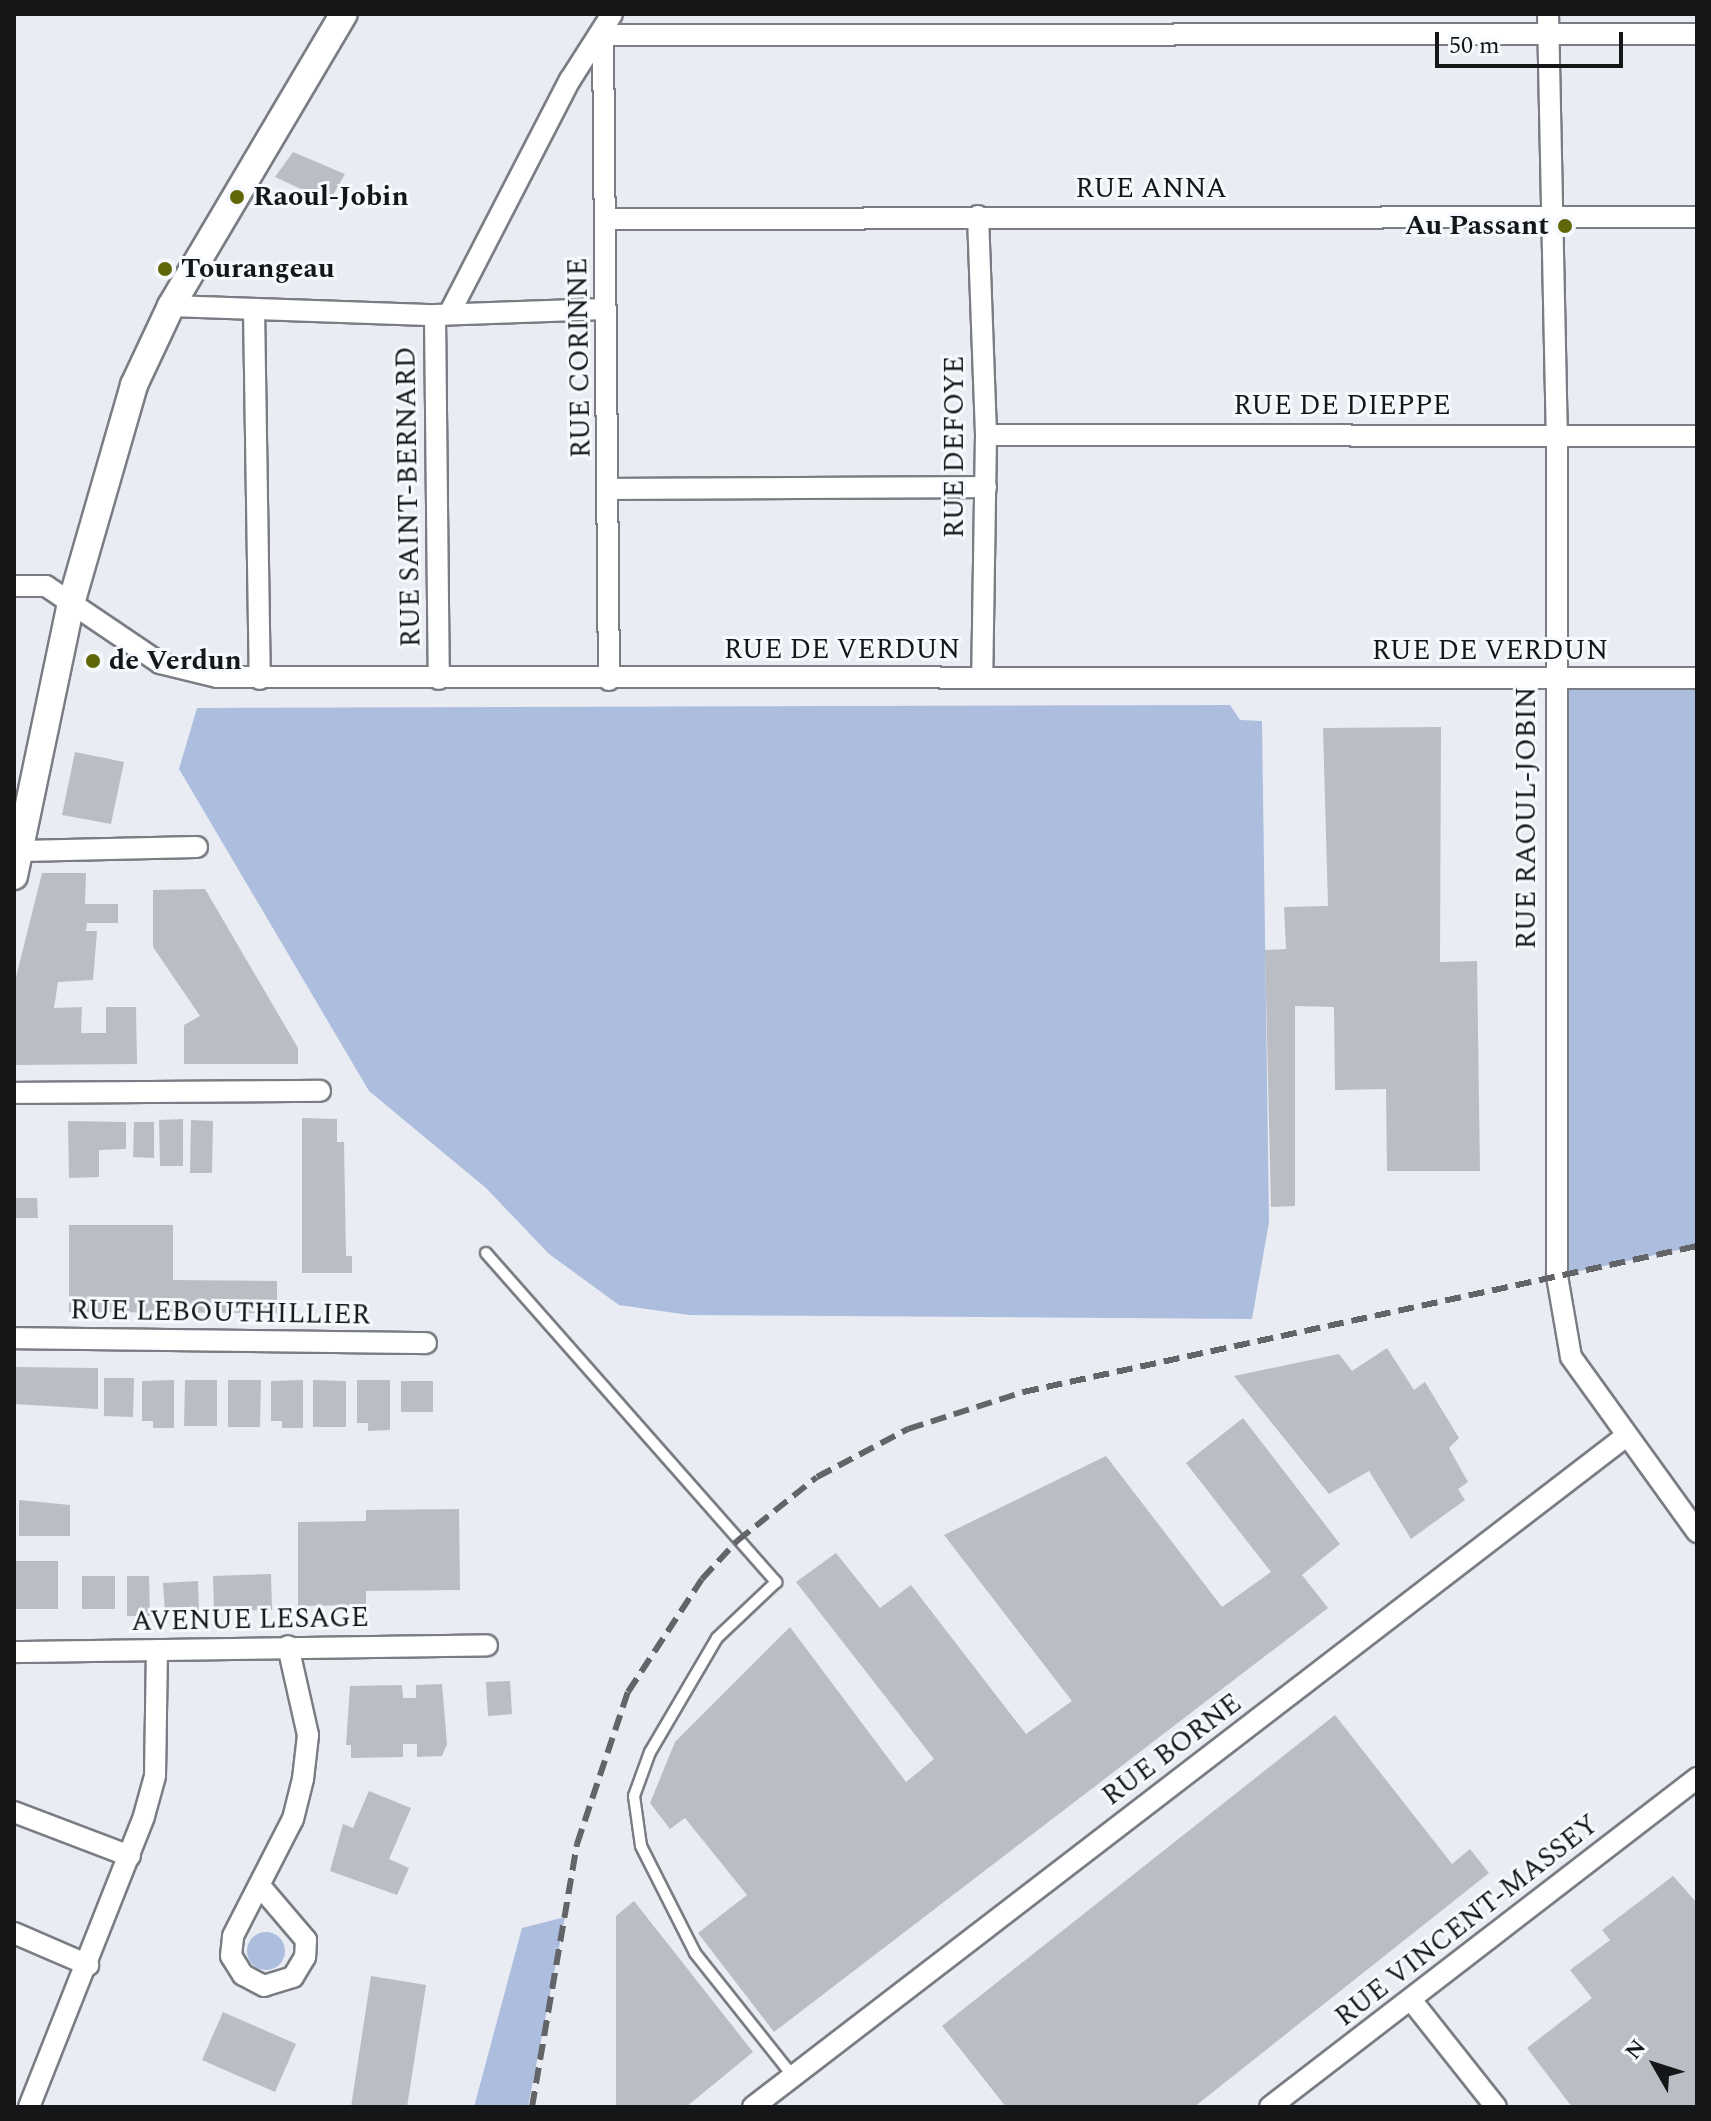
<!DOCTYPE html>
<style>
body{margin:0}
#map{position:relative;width:1711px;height:2121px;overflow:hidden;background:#e9ecf2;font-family:Spectral,serif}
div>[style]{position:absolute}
.green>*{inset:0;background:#acbdde}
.round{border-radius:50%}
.building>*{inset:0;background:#babec4}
.roads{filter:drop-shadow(2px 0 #7a7d83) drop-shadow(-2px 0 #7a7d83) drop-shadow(0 2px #7a7d83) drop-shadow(0 -2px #7a7d83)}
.service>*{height:10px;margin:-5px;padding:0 5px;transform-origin:5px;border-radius:5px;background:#fff}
.minor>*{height:20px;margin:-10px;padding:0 10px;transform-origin:10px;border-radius:10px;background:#fff}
.tertiary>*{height:26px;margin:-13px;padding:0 13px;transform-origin:13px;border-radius:13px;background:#fff}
.rail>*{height:6px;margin-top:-3px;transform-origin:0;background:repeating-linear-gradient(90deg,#626467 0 16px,transparent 0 24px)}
.dots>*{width:22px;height:22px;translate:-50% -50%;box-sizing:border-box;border:4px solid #f6f9fe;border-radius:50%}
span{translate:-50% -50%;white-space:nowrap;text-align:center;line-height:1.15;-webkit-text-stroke:6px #f6f9fe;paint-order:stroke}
.street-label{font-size:28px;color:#151618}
.poi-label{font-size:28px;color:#151618;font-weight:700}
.left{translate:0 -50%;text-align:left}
.right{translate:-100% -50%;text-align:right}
.frame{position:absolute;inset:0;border:16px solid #151618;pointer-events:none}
.north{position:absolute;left:1615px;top:2025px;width:80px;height:80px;-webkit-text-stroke:6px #f6f9fe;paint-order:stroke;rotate:309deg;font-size:22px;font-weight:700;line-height:32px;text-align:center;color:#151618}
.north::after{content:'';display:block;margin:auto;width:28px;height:36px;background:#151618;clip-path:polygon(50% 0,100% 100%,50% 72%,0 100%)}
.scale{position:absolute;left:1435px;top:32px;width:188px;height:36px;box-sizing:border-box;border:4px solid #151618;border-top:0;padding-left:10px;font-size:24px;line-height:28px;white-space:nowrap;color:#151618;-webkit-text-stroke:6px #f6f9fe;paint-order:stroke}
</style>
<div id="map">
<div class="green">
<i style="clip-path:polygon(1697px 678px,1697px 1246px,1557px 1276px,1555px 679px)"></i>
<i style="clip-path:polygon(1230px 705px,1240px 720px,1262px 721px,1269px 1222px,1252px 1319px,689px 1315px,619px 1305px,549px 1254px,486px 1188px,369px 1091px,179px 769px,197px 708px)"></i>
<i style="clip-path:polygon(565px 1917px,528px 2107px,474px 2107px,522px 1928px)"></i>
<i class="round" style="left:247px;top:1932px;width:38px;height:38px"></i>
</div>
<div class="building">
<i style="clip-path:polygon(293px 152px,345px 174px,329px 202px,275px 177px)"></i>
<i style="clip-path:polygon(1441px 727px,1440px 962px,1477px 961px,1480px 1171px,1387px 1171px,1386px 1089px,1335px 1090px,1334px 1007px,1295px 1006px,1295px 1206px,1271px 1207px,1265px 950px,1286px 949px,1284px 907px,1328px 906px,1323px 728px)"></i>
<i style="clip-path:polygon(75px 752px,124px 762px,111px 824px,62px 815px)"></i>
<i style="clip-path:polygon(42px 873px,86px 873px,85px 904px,118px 904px,118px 923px,87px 923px,86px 931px,97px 931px,93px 980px,58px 982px,54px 1008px,82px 1007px,81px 1033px,106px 1033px,106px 1007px,136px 1007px,137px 1064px,14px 1065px,14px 985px)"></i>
<i style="clip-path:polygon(205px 889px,298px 1048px,298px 1064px,184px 1064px,184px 1025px,200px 1016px,153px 947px,153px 890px)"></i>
<i style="clip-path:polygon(302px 1118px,337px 1119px,337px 1142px,344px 1142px,346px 1256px,352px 1256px,352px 1273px,302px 1273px)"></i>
<i style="clip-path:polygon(183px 1119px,183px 1166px,160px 1166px,159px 1120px)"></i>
<i style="clip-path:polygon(191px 1120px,213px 1121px,212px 1173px,190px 1173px)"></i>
<i style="clip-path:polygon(68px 1121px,126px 1122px,126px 1149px,99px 1150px,99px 1177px,69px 1178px)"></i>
<i style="clip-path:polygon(134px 1122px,154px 1122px,154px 1158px,133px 1157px)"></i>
<i style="clip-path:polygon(14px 1198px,37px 1198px,38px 1218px,14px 1218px)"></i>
<i style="clip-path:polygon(69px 1225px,173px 1225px,173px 1280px,277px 1281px,277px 1313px,69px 1312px)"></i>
<i style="clip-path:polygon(1387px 1348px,1414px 1390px,1425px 1382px,1459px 1438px,1449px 1448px,1468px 1482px,1458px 1489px,1465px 1500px,1411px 1539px,1369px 1471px,1329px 1494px,1234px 1376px,1339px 1354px,1352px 1371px)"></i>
<i style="clip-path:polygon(14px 1367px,98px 1368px,98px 1409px,14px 1404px)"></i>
<i style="clip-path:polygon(104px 1378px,134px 1378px,133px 1417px,104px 1416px)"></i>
<i style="clip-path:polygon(174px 1380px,174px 1428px,153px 1428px,153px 1421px,142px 1421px,142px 1381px)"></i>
<i style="clip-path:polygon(185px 1380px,217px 1380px,217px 1426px,184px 1426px)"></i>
<i style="clip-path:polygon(228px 1380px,261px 1380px,260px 1427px,228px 1427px)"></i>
<i style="clip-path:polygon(303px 1380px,303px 1428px,282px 1428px,282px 1421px,271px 1421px,271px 1381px)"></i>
<i style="clip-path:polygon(313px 1380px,346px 1381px,346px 1427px,313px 1427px)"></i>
<i style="clip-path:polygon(357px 1380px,390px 1380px,390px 1430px,368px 1431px,368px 1423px,357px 1423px)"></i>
<i style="clip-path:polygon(401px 1381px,433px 1381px,433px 1412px,401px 1412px)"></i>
<i style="clip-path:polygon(1243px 1418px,1340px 1544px,1302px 1575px,1328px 1608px,774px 2032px,698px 1933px,747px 1895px,685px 1818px,670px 1829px,650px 1803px,675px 1742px,790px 1627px,906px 1782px,934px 1759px,796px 1582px,836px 1553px,880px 1608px,911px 1585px,1026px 1734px,1072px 1701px,944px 1535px,1106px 1456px,1222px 1607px,1271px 1572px,1186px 1463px)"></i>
<i style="clip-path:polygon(19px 1500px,70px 1505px,70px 1536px,19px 1536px)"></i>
<i style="clip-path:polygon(459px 1509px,460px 1590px,366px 1591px,366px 1605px,298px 1606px,298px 1522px,366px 1521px,366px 1510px)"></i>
<i style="clip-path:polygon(16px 1561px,58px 1561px,58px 1609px,16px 1609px)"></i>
<i style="clip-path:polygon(271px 1574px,272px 1610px,214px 1611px,213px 1576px)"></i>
<i style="clip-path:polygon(82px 1576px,115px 1576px,115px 1609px,82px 1609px)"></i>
<i style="clip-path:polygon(127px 1576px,149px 1576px,150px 1616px,127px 1616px)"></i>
<i style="clip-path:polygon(198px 1581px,199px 1611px,165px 1613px,163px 1583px)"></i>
<i style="clip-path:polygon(510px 1681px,512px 1714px,488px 1716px,486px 1682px)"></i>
<i style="clip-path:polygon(442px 1684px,447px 1744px,442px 1756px,417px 1757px,417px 1744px,403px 1744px,403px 1757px,351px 1758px,351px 1745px,346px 1745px,350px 1686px,402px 1685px,403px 1698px,416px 1698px,416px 1685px)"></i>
<i style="clip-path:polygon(1335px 1715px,1452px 1864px,1470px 1849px,1489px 1873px,1194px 2107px,1006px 2107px,942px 2026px)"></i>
<i style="clip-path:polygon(369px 1791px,411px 1808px,389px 1859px,409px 1868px,397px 1895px,330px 1871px,343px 1824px,353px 1828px)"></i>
<i style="clip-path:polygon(1673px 1876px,1697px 1903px,1697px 2107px,1572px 2107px,1527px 2048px,1592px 1998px,1570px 1970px,1610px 1940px,1602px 1930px)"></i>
<i style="clip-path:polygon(634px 1901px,753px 2052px,686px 2107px,616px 2107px,616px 1916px)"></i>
<i style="clip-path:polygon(371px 1976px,426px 1985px,407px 2107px,351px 2107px)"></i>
<i style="clip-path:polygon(223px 2012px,296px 2044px,275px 2092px,202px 2060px)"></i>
</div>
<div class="roads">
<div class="service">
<i style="left:486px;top:1253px;width:439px;rotate:48.6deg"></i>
<i style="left:776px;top:1582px;width:81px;rotate:136.5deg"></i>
<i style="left:717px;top:1638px;width:132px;rotate:120.4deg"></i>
<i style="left:650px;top:1752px;width:47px;rotate:110deg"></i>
<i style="left:634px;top:1796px;width:50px;rotate:82deg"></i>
<i style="left:641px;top:1846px;width:120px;rotate:63.2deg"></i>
<i style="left:695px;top:1953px;width:157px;rotate:51.5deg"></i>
</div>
<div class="minor">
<i style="left:1548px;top:14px;width:420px;rotate:88.8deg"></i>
<i style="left:1557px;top:434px;width:842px;rotate:90deg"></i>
<i style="left:1557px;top:1276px;width:82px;rotate:80.2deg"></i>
<i style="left:1571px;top:1357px;width:216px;rotate:54.2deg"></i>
<i style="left:603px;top:35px;width:1094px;rotate:-0.05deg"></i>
<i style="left:603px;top:35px;width:645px;rotate:89.47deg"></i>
<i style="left:978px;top:216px;width:219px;rotate:87.9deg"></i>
<i style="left:986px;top:435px;width:242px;rotate:90.9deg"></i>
<i style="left:606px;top:219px;width:1091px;rotate:-0.11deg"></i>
<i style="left:171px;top:306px;width:264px;rotate:2deg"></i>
<i style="left:435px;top:315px;width:170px;rotate:-2deg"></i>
<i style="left:254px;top:309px;width:370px;rotate:89.1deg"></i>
<i style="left:449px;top:314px;width:263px;rotate:-62.7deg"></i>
<i style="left:570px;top:80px;width:78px;rotate:-57.5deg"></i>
<i style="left:435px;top:315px;width:364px;rotate:89.4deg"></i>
<i style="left:986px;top:435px;width:711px;rotate:0.08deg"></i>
<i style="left:611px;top:489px;width:375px;rotate:-0.3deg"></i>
<i style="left:14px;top:586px;width:32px"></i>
<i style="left:46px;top:586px;width:138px;rotate:34deg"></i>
<i style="left:160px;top:663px;width:59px;rotate:13.8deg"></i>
<i style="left:217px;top:677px;width:1480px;rotate:0.04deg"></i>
<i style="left:21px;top:851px;width:176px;rotate:-1.3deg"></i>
<i style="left:14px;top:1093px;width:306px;rotate:-0.4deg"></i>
<i style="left:14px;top:1338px;width:412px;rotate:0.7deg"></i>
<i style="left:14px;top:1652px;width:473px;rotate:-0.8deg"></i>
<i style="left:14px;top:1812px;width:124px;rotate:20.8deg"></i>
<i style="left:260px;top:1886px;width:71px;rotate:49.6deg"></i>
<i style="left:306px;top:1940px;width:17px;rotate:93deg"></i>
<i style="left:305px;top:1957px;width:23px;rotate:121deg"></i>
<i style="left:293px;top:1977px;width:30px;rotate:163deg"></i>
<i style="left:264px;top:1986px;width:24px;rotate:-152deg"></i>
<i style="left:243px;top:1975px;width:22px;rotate:-122deg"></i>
<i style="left:231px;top:1956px;width:20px;rotate:-84deg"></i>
<i style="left:233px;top:1936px;width:131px;rotate:-62.9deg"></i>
<i style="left:293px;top:1819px;width:41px;rotate:-76deg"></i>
<i style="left:303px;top:1779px;width:44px;rotate:-83.5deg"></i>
<i style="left:308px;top:1735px;width:91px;rotate:-102.7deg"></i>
<i style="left:14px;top:1933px;width:81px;rotate:23.4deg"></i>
<i style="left:1412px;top:2001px;width:135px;rotate:51.6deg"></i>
<i style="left:29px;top:2107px;width:313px;rotate:-68.4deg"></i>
<i style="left:144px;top:1816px;width:41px;rotate:-74.6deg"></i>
<i style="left:155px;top:1776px;width:126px;rotate:-89.1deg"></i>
<i style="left:753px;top:2107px;width:1100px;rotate:-37.54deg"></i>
<i style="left:1270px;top:2107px;width:539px;rotate:-37.61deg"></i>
</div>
<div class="tertiary">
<i style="left:14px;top:876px;width:275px;rotate:-78.2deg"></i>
<i style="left:70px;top:607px;width:231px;rotate:-73.9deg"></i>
<i style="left:134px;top:385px;width:87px;rotate:-64.9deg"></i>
<i style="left:171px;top:306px;width:339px;rotate:-59.4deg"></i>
</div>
</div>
<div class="rail">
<i style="left:532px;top:2107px;width:267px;rotate:-80.3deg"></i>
<i style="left:577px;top:1844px;width:160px;rotate:-71.5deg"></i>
<i style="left:628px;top:1692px;width:135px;rotate:-56.8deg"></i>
<i style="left:702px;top:1579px;width:52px;rotate:-47.4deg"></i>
<i style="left:737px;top:1541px;width:102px;rotate:-38.7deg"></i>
<i style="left:817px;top:1477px;width:103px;rotate:-27.8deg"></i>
<i style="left:908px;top:1429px;width:121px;rotate:-17.8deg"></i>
<i style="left:1023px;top:1392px;width:690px;rotate:-12.22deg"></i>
</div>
<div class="dots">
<i style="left:237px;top:197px;background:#616708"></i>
<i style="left:1565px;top:226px;background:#616708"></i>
<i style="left:165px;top:269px;background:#616708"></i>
<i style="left:93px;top:661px;background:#616708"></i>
</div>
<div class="street-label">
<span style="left:1151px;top:189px">RUE ANNA</span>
<span style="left:580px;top:358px;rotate:-91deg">RUE CORINNE</span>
<span style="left:1342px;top:406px">RUE DE DIEPPE</span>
<span style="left:955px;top:447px;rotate:-90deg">RUE DEFOYE</span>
<span style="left:409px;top:497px;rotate:-91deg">RUE SAINT-BERNARD</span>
<span style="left:842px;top:650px">RUE DE VERDUN</span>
<span style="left:1490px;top:651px">RUE DE VERDUN</span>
<span style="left:1527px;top:818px;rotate:-90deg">RUE RAOUL-JOBIN</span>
<span style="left:220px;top:1313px;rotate:1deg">RUE LEBOUTHILLIER</span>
<span style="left:250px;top:1620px;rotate:-1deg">AVENUE LESAGE</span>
<span style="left:1172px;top:1750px;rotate:-37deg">RUE BORNE</span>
<span style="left:1467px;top:1921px;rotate:-38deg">RUE VINCENT-MASSEY</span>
</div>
<div class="poi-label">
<span class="left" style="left:253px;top:197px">Raoul-Jobin</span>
<span class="right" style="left:1549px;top:226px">Au Passant</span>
<span class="left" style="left:181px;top:269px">Tourangeau</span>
<span class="left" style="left:109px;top:661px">de Verdun</span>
</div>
<div class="frame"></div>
<div class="north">N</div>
<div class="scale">50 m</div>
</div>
